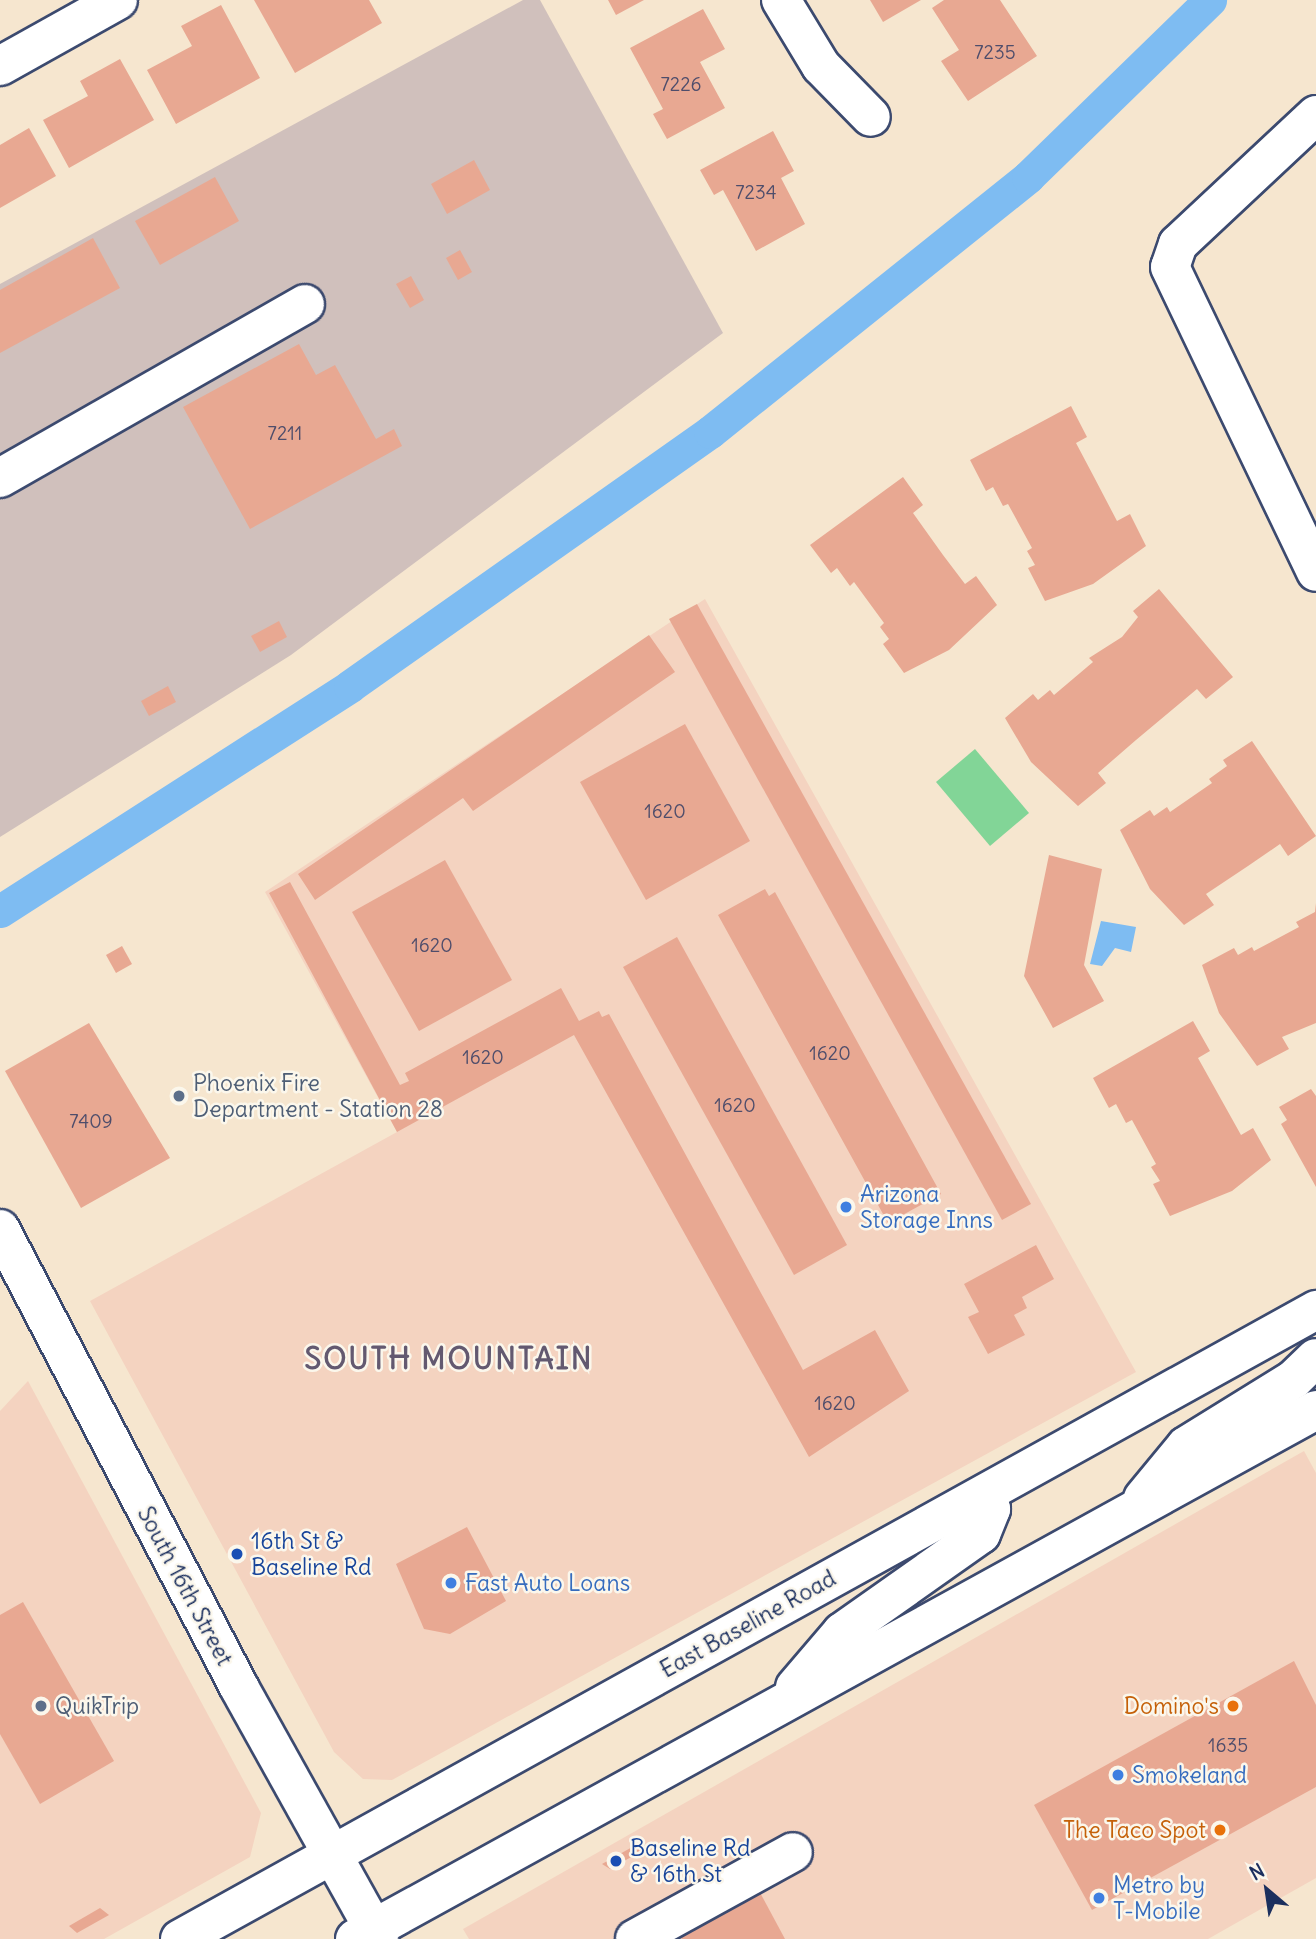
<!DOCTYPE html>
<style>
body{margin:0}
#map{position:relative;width:1316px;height:1939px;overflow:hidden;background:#f6e6cf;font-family:Delius,sans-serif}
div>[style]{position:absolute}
.built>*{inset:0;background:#f4d3c0}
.industrial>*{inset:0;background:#d0c0bc}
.green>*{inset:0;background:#82d597}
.water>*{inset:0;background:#7ebcf2}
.canal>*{height:33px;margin:-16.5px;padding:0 16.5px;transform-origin:16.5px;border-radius:16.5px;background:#7ebcf2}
.building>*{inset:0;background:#e8a892}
.roads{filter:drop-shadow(2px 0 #3c4a6f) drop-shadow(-2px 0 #3c4a6f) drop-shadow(0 2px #3c4a6f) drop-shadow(0 -2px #3c4a6f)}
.minor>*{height:38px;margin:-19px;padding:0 19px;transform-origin:19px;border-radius:19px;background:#fff}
.major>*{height:38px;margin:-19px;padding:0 19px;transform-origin:19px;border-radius:19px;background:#fff}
.dots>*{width:19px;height:19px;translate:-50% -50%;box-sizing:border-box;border:4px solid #fbf7ec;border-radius:50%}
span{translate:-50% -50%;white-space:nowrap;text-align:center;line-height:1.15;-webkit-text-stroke:5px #fbf7ec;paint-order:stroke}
.number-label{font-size:19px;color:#4e4d6b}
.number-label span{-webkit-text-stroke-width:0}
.service-label{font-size:23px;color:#4e5e75}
.left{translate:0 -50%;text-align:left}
.shop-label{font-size:23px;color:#366cbe}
.transit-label{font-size:23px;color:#164399}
.street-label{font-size:23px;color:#1b2f5e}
.food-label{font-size:23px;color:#c56008}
.right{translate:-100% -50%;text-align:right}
.district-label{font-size:30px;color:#635970;font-weight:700;letter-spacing:2px}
.north{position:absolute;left:1232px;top:1855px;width:70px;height:70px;-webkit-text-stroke:5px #fbf7ec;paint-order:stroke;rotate:331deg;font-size:19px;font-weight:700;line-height:28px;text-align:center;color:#1b2f5e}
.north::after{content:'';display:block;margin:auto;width:24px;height:32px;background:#1b2f5e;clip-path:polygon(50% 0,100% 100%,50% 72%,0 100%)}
</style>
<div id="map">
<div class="built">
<i style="clip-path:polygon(705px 599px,1136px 1372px,392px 1780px,363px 1779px,334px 1752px,90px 1301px,397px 1132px,265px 892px)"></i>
<i style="clip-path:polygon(28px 1381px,261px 1813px,250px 1857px,104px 1939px,0 1939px,0 1411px)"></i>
<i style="clip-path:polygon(1304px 1451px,1316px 1473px,1316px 1878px,1208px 1939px,469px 1939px,463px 1929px)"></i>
</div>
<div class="industrial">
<i style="clip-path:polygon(523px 0,540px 0,723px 333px,291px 655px,0 837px,0 284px)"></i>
</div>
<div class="green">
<i style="clip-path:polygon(975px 749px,1029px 813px,990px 846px,936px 782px)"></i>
</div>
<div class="water">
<i style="clip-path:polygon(1101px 921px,1136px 927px,1131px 952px,1115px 948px,1102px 966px,1090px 964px)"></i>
</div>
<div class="canal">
<i style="left:0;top:911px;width:416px;rotate:-32.7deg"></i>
<i style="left:350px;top:686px;width:441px;rotate:-35.2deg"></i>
<i style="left:710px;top:432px;width:408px;rotate:-38.7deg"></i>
<i style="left:1028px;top:177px;width:254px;rotate:-44.2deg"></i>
</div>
<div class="building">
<i style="clip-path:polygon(254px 0,369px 0,382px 23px,295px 73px)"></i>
<i style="clip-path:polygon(608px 0,644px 0,616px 15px)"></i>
<i style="clip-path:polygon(870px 0,921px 0,883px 22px)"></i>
<i style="clip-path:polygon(944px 0,1000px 0,1037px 56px,968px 101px,941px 61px,959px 50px,932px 8px)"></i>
<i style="clip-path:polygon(221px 5px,260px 78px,176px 124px,147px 70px,192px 46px,181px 26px)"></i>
<i style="clip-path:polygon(703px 9px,725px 49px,700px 62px,725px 108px,667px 139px,653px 114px,663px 109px,630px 48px)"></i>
<i style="clip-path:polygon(120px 59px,154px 120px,69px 168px,43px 120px,88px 96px,80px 81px)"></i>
<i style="clip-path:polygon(29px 128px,56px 176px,0 208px,0 145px)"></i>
<i style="clip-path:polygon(773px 131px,794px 171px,781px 178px,805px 224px,756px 251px,723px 190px,714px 195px,700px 170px)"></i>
<i style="clip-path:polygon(474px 160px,490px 190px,447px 214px,431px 184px)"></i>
<i style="clip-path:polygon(215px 177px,239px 221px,160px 265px,135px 221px)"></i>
<i style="clip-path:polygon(93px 238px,120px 288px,0 353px,0 290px)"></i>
<i style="clip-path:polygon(460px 250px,472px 272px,458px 280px,446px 258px)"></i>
<i style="clip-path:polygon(411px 276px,424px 300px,410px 308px,396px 284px)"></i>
<i style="clip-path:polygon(299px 344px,316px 375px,335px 365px,376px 439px,394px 429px,402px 446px,250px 529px,183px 407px)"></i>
<i style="clip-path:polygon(1071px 406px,1087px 437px,1076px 443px,1094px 477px,1117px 521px,1130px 514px,1146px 546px,1093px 584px,1045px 601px,1028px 568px,1035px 565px,1027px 551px,1032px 548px,1008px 504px,1003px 506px,993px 487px,986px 491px,970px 460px)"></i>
<i style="clip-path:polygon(903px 477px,923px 505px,913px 513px,943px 555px,965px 584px,976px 576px,997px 605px,949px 650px,904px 673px,883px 644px,889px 639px,880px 627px,884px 623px,854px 582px,850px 586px,837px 568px,831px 573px,810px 545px)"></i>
<i style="clip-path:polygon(1159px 589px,1233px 677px,1206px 699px,1197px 689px,1136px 740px,1098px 773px,1106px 783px,1078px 806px,1031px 762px,1005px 718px,1033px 694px,1038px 700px,1050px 690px,1054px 695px,1093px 662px,1089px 658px,1122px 637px,1138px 617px,1133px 611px)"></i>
<i style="clip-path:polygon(697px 604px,1031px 1204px,1002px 1220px,669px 619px)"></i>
<i style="clip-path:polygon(279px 621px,287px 637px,260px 652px,251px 636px)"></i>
<i style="clip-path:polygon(649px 635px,675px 672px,473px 811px,463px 798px,315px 900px,298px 874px)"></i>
<i style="clip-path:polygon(168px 686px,176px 702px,149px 716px,141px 701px)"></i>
<i style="clip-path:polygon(685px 724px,750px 841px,646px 900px,580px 782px)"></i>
<i style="clip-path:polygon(1252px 741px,1316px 836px,1288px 856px,1280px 844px,1248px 866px,1206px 894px,1214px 905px,1184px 925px,1150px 889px,1120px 830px,1150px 810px,1154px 816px,1167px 807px,1170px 812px,1212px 783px,1209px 779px,1227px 766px,1223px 760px)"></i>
<i style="clip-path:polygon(1049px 855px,1102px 869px,1084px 965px,1104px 1001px,1053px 1028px,1024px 976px)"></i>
<i style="clip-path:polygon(445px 860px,512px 980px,419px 1031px,352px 912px)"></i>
<i style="clip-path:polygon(290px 882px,400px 1085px,409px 1081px,405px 1073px,561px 988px,579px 1021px,599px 1011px,602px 1017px,609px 1014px,803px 1370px,875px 1330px,909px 1391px,809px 1457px,574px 1035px,397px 1132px,269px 893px)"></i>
<i style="clip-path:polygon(765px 889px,769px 896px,775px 892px,941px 1194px,888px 1223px,718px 915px)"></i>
<i style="clip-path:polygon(1316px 903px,1316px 1023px,1282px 1037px,1289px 1049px,1257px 1066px,1219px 1013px,1202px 965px,1234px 948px,1238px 955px,1252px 947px,1254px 951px,1299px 927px,1296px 922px,1315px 912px)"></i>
<i style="clip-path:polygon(677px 937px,847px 1245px,794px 1275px,623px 967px)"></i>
<i style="clip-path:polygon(122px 946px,132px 964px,116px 973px,106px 955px)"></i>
<i style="clip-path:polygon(1193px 1021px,1210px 1051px,1198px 1058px,1217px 1092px,1241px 1135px,1253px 1128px,1271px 1160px,1232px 1191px,1170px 1216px,1153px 1184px,1160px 1181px,1151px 1167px,1156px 1164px,1132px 1120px,1126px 1123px,1116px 1104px,1109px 1108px,1093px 1078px)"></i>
<i style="clip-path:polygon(89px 1023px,170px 1158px,81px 1208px,5px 1071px)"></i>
<i style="clip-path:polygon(1311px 1089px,1316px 1096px,1316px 1187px,1281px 1124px,1287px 1120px,1279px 1107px)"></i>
<i style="clip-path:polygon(1036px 1245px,1054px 1279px,1022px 1297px,1027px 1308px,1014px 1315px,1025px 1335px,988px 1354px,968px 1317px,979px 1312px,964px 1284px)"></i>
<i style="clip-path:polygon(467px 1527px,506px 1601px,450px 1634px,424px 1629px,396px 1564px)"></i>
<i style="clip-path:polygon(23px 1602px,114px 1761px,40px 1804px,0 1734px,0 1615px)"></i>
<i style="clip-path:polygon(1294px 1661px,1316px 1705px,1316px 1787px,1092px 1910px,1034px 1805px)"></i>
<i style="clip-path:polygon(634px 1846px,642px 1851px,610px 1869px,602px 1864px)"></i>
<i style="clip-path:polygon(757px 1887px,785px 1939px,682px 1939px,677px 1930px)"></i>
<i style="clip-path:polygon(100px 1908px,109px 1915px,77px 1933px,69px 1926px)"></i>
</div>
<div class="roads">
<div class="minor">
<i style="left:781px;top:0;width:77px;rotate:58.8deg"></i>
<i style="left:821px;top:66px;width:71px;rotate:45.6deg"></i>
<i style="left:0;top:66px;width:135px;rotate:-29.2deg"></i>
<i style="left:1316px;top:115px;width:189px;rotate:136.9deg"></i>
<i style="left:1178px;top:244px;width:24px;rotate:109deg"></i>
<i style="left:1170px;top:267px;width:338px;rotate:64.4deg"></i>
<i style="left:0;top:478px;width:351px;rotate:-29.7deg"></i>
<i style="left:635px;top:1939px;width:180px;rotate:-28.8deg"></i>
</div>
<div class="major">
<i style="left:0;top:1229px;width:517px;rotate:62.44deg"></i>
<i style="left:239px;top:1687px;width:288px;rotate:60.9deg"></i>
<i style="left:1143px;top:1498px;width:67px;rotate:-50.4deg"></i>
<i style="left:1186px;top:1446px;width:127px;rotate:-31.8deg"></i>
<i style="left:1294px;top:1379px;width:30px;rotate:-44deg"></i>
<i style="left:795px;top:1687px;width:72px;rotate:-49.5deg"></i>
<i style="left:842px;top:1632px;width:170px;rotate:-35.2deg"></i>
<i style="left:981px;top:1534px;width:27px;rotate:-68deg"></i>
<i style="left:991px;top:1509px;width:16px;rotate:-108deg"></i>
<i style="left:180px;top:1939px;width:1299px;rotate:-28.97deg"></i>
<i style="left:355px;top:1939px;width:1097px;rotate:-28.83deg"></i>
</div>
</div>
<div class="dots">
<i style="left:179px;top:1096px;background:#5c6f8a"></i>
<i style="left:846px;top:1207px;background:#3f7fe0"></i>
<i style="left:237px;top:1554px;background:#1a4fb4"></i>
<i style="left:451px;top:1583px;background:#3f7fe0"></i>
<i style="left:41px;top:1706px;background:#5c6f8a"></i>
<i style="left:1233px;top:1706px;background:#e8710a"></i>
<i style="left:1118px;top:1775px;background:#3f7fe0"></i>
<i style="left:1220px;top:1830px;background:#e8710a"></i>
<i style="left:616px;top:1861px;background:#1a4fb4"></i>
<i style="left:1099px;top:1898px;background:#3f7fe0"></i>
</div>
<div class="number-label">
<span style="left:995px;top:53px">7235</span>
<span style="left:681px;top:85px">7226</span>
<span style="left:756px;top:193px">7234</span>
<span style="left:285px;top:434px">7211</span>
<span style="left:665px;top:812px">1620</span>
<span style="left:432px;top:946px">1620</span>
<span style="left:830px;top:1054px">1620</span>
<span style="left:483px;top:1058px">1620</span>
<span style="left:735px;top:1106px">1620</span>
<span style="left:91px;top:1122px">7409</span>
<span style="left:835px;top:1404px">1620</span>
<span style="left:1228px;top:1746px">1635</span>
</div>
<div class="service-label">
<span class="left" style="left:193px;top:1096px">Phoenix Fire<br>Department - Station 28</span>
<span class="left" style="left:55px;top:1706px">QuikTrip</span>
</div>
<div class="shop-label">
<span class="left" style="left:860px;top:1207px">Arizona<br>Storage Inns</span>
<span class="left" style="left:465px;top:1583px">Fast Auto Loans</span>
<span class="left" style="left:1132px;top:1775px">Smokeland</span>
<span class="left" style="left:1113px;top:1898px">Metro by<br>T-Mobile</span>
</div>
<div class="transit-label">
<span class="left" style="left:251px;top:1554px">16th St &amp;<br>Baseline Rd</span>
<span class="left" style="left:630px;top:1861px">Baseline Rd<br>&amp; 16th St</span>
</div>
<div class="street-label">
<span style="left:185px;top:1586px;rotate:62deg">South 16th Street</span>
<span style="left:748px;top:1624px;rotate:-29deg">East Baseline Road</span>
</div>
<div class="food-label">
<span class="right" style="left:1219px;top:1706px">Domino's</span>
<span class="right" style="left:1206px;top:1830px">The Taco Spot</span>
</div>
<div class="district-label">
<span style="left:449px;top:1358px">SOUTH MOUNTAIN</span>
</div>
<div class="north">N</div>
</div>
